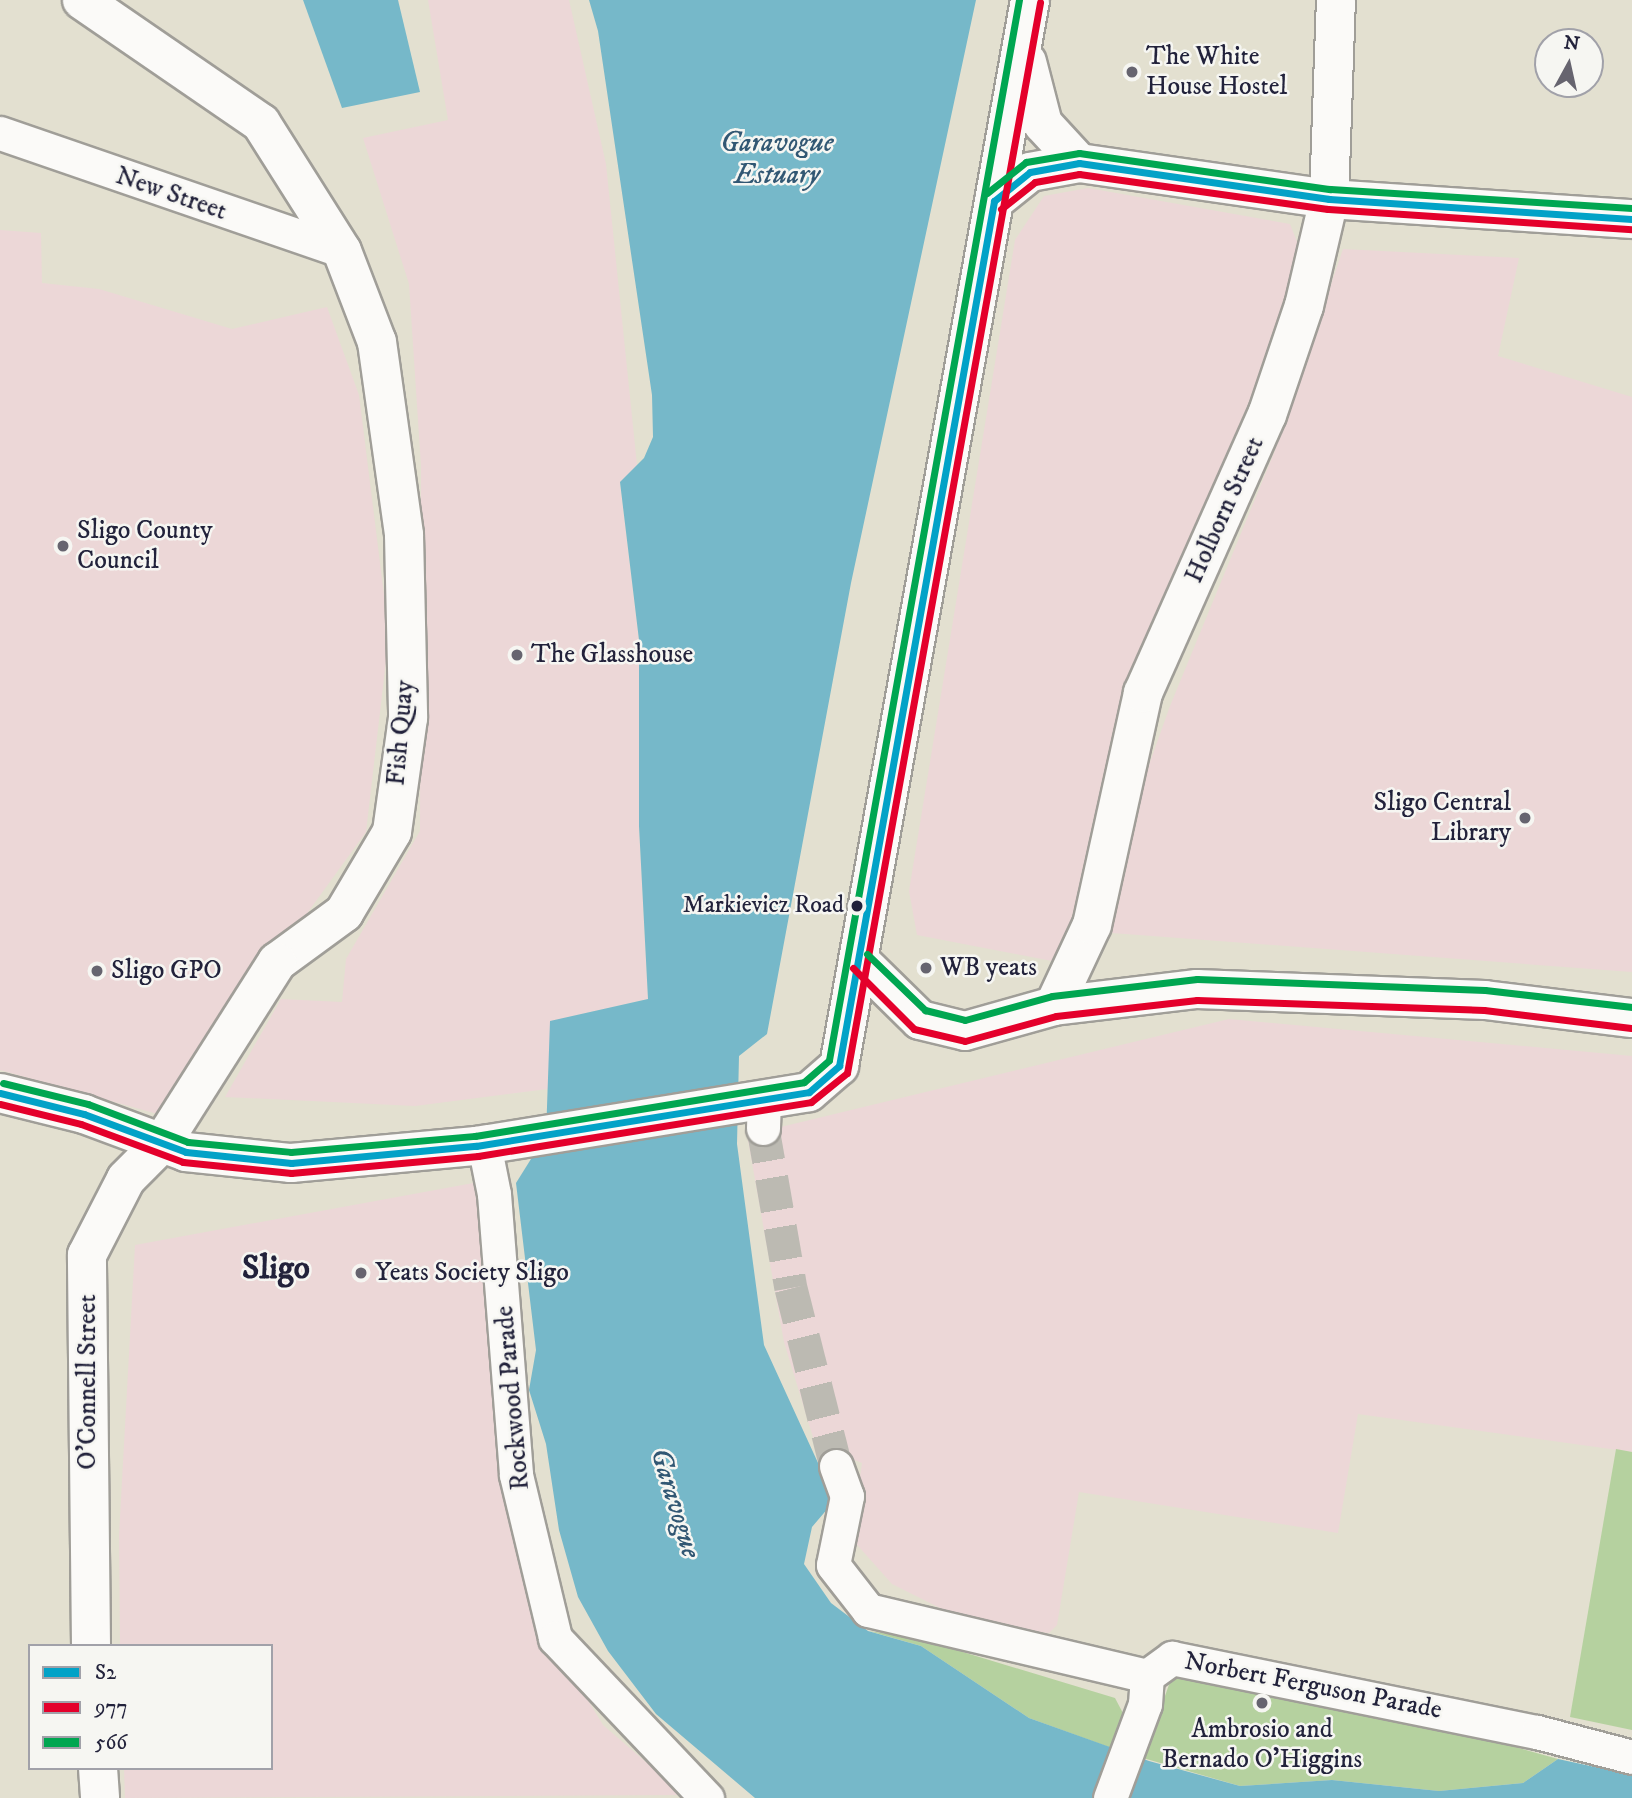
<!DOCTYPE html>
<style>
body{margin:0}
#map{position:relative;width:1632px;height:1798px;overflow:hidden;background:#e3e0d0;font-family:"IM FELL DW Pica",serif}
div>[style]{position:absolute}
.built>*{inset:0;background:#ecd7d7}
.green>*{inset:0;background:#b5d19f}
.water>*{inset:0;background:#76b8c9}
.pedestrian-tunnel>*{height:33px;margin-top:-16.5px;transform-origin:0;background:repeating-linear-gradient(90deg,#bcbab2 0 33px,transparent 0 50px)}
.roads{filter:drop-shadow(2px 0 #a09e98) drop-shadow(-2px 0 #a09e98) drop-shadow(0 2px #a09e98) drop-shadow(0 -2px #a09e98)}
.pedestrian>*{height:33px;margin:-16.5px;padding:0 16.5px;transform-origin:16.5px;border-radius:16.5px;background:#fbfaf8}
.minor>*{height:38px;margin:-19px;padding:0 19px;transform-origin:19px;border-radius:19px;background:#fbfaf8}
.tertiary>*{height:38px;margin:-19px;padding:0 19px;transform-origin:19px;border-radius:19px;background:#fbfaf8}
.secondary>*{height:38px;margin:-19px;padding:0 19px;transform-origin:19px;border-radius:19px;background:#fbfaf8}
.bus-1>*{height:7px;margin:-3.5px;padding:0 3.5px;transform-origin:3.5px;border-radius:3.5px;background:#02a2c7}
.bus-2>*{height:7px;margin:-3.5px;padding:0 3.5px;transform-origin:3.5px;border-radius:3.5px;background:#e4002b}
.bus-3>*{height:7px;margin:-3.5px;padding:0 3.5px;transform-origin:3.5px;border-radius:3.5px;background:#00a651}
.dots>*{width:19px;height:19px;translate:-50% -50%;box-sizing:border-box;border:4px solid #f6f6f2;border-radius:50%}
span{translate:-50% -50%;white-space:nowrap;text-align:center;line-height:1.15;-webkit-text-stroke:5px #f6f6f2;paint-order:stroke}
.bus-label{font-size:24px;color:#22223b}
.right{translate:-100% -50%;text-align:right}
.poi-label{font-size:26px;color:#22223b}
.left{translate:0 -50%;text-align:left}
.street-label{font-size:26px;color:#22223b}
.water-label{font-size:28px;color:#315773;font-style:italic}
.district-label{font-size:33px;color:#22223b;font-weight:700}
.legend{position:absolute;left:28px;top:1644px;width:245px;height:126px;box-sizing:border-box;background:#f6f6f2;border:2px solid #a1a1a9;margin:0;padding:9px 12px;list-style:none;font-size:21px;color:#22223b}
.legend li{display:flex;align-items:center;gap:14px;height:35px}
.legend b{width:35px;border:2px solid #a1a1a9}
.north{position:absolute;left:1534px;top:28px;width:70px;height:70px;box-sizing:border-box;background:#f6f6f2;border:2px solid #a1a1a9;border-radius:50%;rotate:8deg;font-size:19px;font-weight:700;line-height:28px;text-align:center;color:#22223b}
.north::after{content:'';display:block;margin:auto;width:24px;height:32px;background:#66646f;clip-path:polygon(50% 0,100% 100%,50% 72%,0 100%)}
</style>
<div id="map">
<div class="built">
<i style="clip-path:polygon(428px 0,569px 0,606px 164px,637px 465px,620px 483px,639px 640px,639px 826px,648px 999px,551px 1021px,548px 1089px,415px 1106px,225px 1097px,281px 999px,342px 1002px,346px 959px,420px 831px,421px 466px,409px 284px,363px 138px,448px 120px)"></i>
<i style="clip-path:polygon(1088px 188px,1290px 224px,1301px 252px,1242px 445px,1123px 691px,1062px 963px,917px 935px,909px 891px,1015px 240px,1044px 196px)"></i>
<i style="clip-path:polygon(0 230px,41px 233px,42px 283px,99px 289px,232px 329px,327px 307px,359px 395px,389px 635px,366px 832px,161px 1115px,0 1070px)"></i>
<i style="clip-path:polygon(1343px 249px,1519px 258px,1498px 356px,1632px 397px,1632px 972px,1112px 933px,1117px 855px,1170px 706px,1274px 453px)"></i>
<i style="clip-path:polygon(1229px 1019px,1632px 1056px,1632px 1452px,1358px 1414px,1338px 1533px,1079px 1492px,1057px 1625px,1049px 1633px,974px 1625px,892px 1584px,851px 1538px,862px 1463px,815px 1444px,784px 1342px,747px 1135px)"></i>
<i style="clip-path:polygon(479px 1182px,535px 1613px,603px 1725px,684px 1795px,125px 1798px,124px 1768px,271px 1768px,271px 1646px,120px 1646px,119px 1535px,135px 1245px)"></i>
</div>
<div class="green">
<i style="clip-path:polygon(1616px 1449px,1632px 1452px,1632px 1730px,1570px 1717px)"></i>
<i style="clip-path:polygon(869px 1631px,920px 1639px,1115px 1698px,1125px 1717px,1117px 1750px,1029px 1718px,921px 1646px)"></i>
<i style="clip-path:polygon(1188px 1672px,1448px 1728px,1558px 1759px,1523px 1783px,1439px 1791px,1332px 1780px,1240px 1786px,1143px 1758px,1171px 1679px)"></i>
</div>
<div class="water">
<i style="clip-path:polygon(303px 0,398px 0,420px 92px,342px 108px)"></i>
<i style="clip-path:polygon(589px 0,976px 0,851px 583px,767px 1034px,739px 1056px,737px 1144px,764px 1345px,835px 1500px,812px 1527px,804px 1564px,831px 1603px,868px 1631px,921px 1646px,1029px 1718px,1149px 1761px,1240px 1786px,1332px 1780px,1439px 1791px,1523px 1783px,1558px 1759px,1632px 1775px,1632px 1798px,755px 1798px,656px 1714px,608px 1651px,578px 1597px,559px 1530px,546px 1444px,529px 1390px,536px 1350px,516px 1183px,546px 1135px,550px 1021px,648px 999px,639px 826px,639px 640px,620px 482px,644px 458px,653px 437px,652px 395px,598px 31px)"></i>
</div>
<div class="pedestrian-tunnel">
<i style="left:763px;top:1128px;width:162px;rotate:80.1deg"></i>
<i style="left:791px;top:1288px;width:184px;rotate:75.8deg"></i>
</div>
<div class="roads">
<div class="pedestrian">
<i style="left:0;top:133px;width:362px;rotate:19deg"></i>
<i style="left:763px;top:1128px;width:29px;rotate:-88deg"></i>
<i style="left:484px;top:1144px;width:51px;rotate:78.7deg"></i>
<i style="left:494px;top:1194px;width:282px;rotate:85.5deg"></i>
<i style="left:516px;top:1475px;width:168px;rotate:76.5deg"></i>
<i style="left:555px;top:1638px;width:221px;rotate:46.5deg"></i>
<i style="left:836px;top:1466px;width:32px;rotate:70deg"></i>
<i style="left:847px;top:1496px;width:70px;rotate:101.5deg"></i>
<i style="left:833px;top:1565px;width:57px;rotate:52.1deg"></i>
<i style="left:868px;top:1610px;width:287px;rotate:13.3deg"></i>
<i style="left:1147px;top:1676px;width:31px;rotate:-36deg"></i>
<i style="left:1172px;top:1658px;width:372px;rotate:11.5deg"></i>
<i style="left:1537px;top:1732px;width:98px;rotate:14.7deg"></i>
<i style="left:1110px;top:1798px;width:100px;rotate:-69.6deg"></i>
<i style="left:1145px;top:1704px;width:28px;rotate:-86deg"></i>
</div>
<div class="minor">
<i style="left:82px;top:0;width:217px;rotate:34.5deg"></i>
<i style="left:261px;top:123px;width:151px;rotate:57.7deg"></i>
<i style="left:342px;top:251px;width:97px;rotate:69deg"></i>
<i style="left:377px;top:342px;width:195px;rotate:82deg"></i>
<i style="left:404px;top:535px;width:183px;rotate:88.7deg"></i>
<i style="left:408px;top:718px;width:115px;rotate:98deg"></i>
<i style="left:392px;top:832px;width:94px;rotate:120.7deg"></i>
<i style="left:344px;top:913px;width:83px;rotate:143.8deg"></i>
<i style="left:277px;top:962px;width:214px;rotate:122.4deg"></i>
</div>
<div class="tertiary">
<i style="left:860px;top:961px;width:84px;rotate:44.5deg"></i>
<i style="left:920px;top:1020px;width:46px;rotate:13.7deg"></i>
<i style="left:965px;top:1031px;width:92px;rotate:-15.7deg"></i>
<i style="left:1054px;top:1006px;width:144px;rotate:-6.8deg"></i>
<i style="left:1197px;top:989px;width:288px;rotate:2.2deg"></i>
<i style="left:1485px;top:1000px;width:148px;rotate:7deg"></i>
<i style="left:1054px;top:1006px;width:89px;rotate:-64.9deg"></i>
<i style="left:1092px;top:925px;width:238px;rotate:-77.6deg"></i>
<i style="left:1143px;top:693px;width:304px;rotate:-66deg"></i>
<i style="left:1267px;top:415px;width:115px;rotate:-71.3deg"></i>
<i style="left:1304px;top:306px;width:110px;rotate:-76.8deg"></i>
<i style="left:1329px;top:199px;width:199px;rotate:-88deg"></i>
<i style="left:91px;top:1646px;width:391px;rotate:-90.6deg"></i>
<i style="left:87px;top:1255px;width:85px;rotate:-62.8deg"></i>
<i style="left:126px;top:1179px;width:51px;rotate:-45deg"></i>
<i style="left:98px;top:1768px;width:30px;rotate:86deg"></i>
</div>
<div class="secondary">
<i style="left:1027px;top:62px;width:64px;rotate:75.5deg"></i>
<i style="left:1043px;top:124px;width:53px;rotate:47.3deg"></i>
<i style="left:994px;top:201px;width:46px;rotate:-38.9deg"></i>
<i style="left:1030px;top:172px;width:50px;rotate:-10.4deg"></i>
<i style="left:1079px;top:163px;width:253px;rotate:8.2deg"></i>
<i style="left:1329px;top:199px;width:304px;rotate:3.8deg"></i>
<i style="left:0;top:1093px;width:87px;rotate:14deg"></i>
<i style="left:84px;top:1114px;width:109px;rotate:20.4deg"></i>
<i style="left:186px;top:1152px;width:106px;rotate:6deg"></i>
<i style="left:291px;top:1163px;width:186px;rotate:-5.3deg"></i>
<i style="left:476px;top:1146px;width:337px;rotate:-9.2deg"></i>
<i style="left:809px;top:1092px;width:40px;rotate:-41deg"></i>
<i style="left:839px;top:1066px;width:1083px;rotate:-79.84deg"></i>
</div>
</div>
<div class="bus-1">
<i style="left:994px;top:201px;width:46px;rotate:-38.9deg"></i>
<i style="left:1030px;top:172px;width:50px;rotate:-10.4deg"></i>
<i style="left:1079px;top:163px;width:253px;rotate:8.2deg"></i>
<i style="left:1329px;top:199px;width:304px;rotate:3.8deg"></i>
<i style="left:0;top:1093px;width:87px;rotate:14deg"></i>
<i style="left:84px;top:1114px;width:109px;rotate:20.4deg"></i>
<i style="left:186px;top:1152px;width:106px;rotate:6deg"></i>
<i style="left:291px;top:1163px;width:186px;rotate:-5.3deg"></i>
<i style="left:476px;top:1146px;width:337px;rotate:-9.2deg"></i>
<i style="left:809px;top:1092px;width:40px;rotate:-41deg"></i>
<i style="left:839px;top:1066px;width:879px;rotate:-79.84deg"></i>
</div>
<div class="bus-2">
<i style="left:1001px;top:209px;width:43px;rotate:-38.5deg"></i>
<i style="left:1035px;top:182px;width:45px;rotate:-10.3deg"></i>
<i style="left:1079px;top:174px;width:251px;rotate:8deg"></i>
<i style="left:1328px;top:209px;width:304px;rotate:3.8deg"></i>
<i style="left:853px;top:968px;width:86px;rotate:45deg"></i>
<i style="left:914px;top:1029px;width:52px;rotate:13.2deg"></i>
<i style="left:965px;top:1041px;width:94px;rotate:-15.4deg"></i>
<i style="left:1056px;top:1016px;width:142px;rotate:-6.5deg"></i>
<i style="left:1197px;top:1000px;width:287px;rotate:2deg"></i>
<i style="left:1484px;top:1010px;width:148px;rotate:7deg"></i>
<i style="left:0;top:1104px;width:83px;rotate:13.9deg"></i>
<i style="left:81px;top:1124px;width:109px;rotate:20.4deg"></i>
<i style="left:183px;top:1162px;width:109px;rotate:5.8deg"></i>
<i style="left:291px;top:1173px;width:188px;rotate:-5.2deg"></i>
<i style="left:478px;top:1156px;width:337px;rotate:-9.2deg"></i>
<i style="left:811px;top:1102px;width:46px;rotate:-38.9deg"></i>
<i style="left:847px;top:1073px;width:1088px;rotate:-79.78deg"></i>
</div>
<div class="bus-3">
<i style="left:987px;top:193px;width:50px;rotate:-38.5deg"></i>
<i style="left:1026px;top:162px;width:54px;rotate:-9.6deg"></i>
<i style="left:1079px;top:153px;width:254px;rotate:8.2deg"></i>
<i style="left:1330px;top:189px;width:303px;rotate:3.6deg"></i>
<i style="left:867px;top:954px;width:81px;rotate:44deg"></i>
<i style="left:925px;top:1010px;width:41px;rotate:14deg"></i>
<i style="left:965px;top:1020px;width:90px;rotate:-15.4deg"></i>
<i style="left:1052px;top:996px;width:146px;rotate:-6.7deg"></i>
<i style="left:1197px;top:979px;width:288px;rotate:2.2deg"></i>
<i style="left:1485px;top:990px;width:148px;rotate:6.6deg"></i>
<i style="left:3px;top:1083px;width:88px;rotate:13.9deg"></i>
<i style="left:88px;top:1104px;width:107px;rotate:20.8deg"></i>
<i style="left:188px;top:1142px;width:103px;rotate:5.5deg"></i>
<i style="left:291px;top:1152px;width:185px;rotate:-5deg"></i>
<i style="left:475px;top:1136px;width:333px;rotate:-9.3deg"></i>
<i style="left:804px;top:1082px;width:33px;rotate:-41deg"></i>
<i style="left:829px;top:1060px;width:1077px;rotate:-79.84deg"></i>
</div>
<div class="dots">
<i style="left:1132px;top:72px;background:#66646f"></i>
<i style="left:63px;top:546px;background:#66646f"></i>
<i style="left:517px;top:655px;background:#66646f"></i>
<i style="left:1525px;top:818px;background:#66646f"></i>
<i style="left:857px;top:906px;background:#22223b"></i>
<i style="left:926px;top:968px;background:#66646f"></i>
<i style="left:97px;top:971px;background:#66646f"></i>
<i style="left:361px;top:1273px;background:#66646f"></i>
<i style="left:1262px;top:1703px;background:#66646f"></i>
</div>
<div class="bus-label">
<span class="right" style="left:844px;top:906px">Markievicz Road</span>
</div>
<div class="poi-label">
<span class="left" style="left:1146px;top:72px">The White<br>House Hostel</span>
<span class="left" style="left:77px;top:546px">Sligo County<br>Council</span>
<span class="left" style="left:531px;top:655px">The Glasshouse</span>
<span class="right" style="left:1511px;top:818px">Sligo Central<br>Library</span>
<span class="left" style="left:940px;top:968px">WB yeats</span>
<span class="left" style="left:111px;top:971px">Sligo GPO</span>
<span class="left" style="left:375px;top:1273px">Yeats Society Sligo</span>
<span style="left:1262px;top:1745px">Ambrosio and<br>Bernado O'Higgins</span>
</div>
<div class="street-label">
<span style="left:171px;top:194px;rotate:19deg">New Street</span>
<span style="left:1225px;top:510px;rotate:-66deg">Holborn Street</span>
<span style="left:401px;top:733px;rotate:-85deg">Fish Quay</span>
<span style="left:88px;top:1382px;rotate:-90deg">O'Connell Street</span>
<span style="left:513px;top:1398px;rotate:-95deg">Rockwood Parade</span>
<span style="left:1313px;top:1686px;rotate:11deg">Norbert Ferguson Parade</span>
</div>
<div class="water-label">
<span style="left:777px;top:159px">Garavogue<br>Estuary</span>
<span style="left:675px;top:1503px;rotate:73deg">Garavogue</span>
</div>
<div class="district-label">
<span style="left:276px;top:1269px">Sligo</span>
</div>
<ul class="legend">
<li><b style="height:9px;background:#02a2c7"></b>S2</li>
<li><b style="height:9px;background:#e4002b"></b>977</li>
<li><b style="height:9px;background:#00a651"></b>566</li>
</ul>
<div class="north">N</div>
</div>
